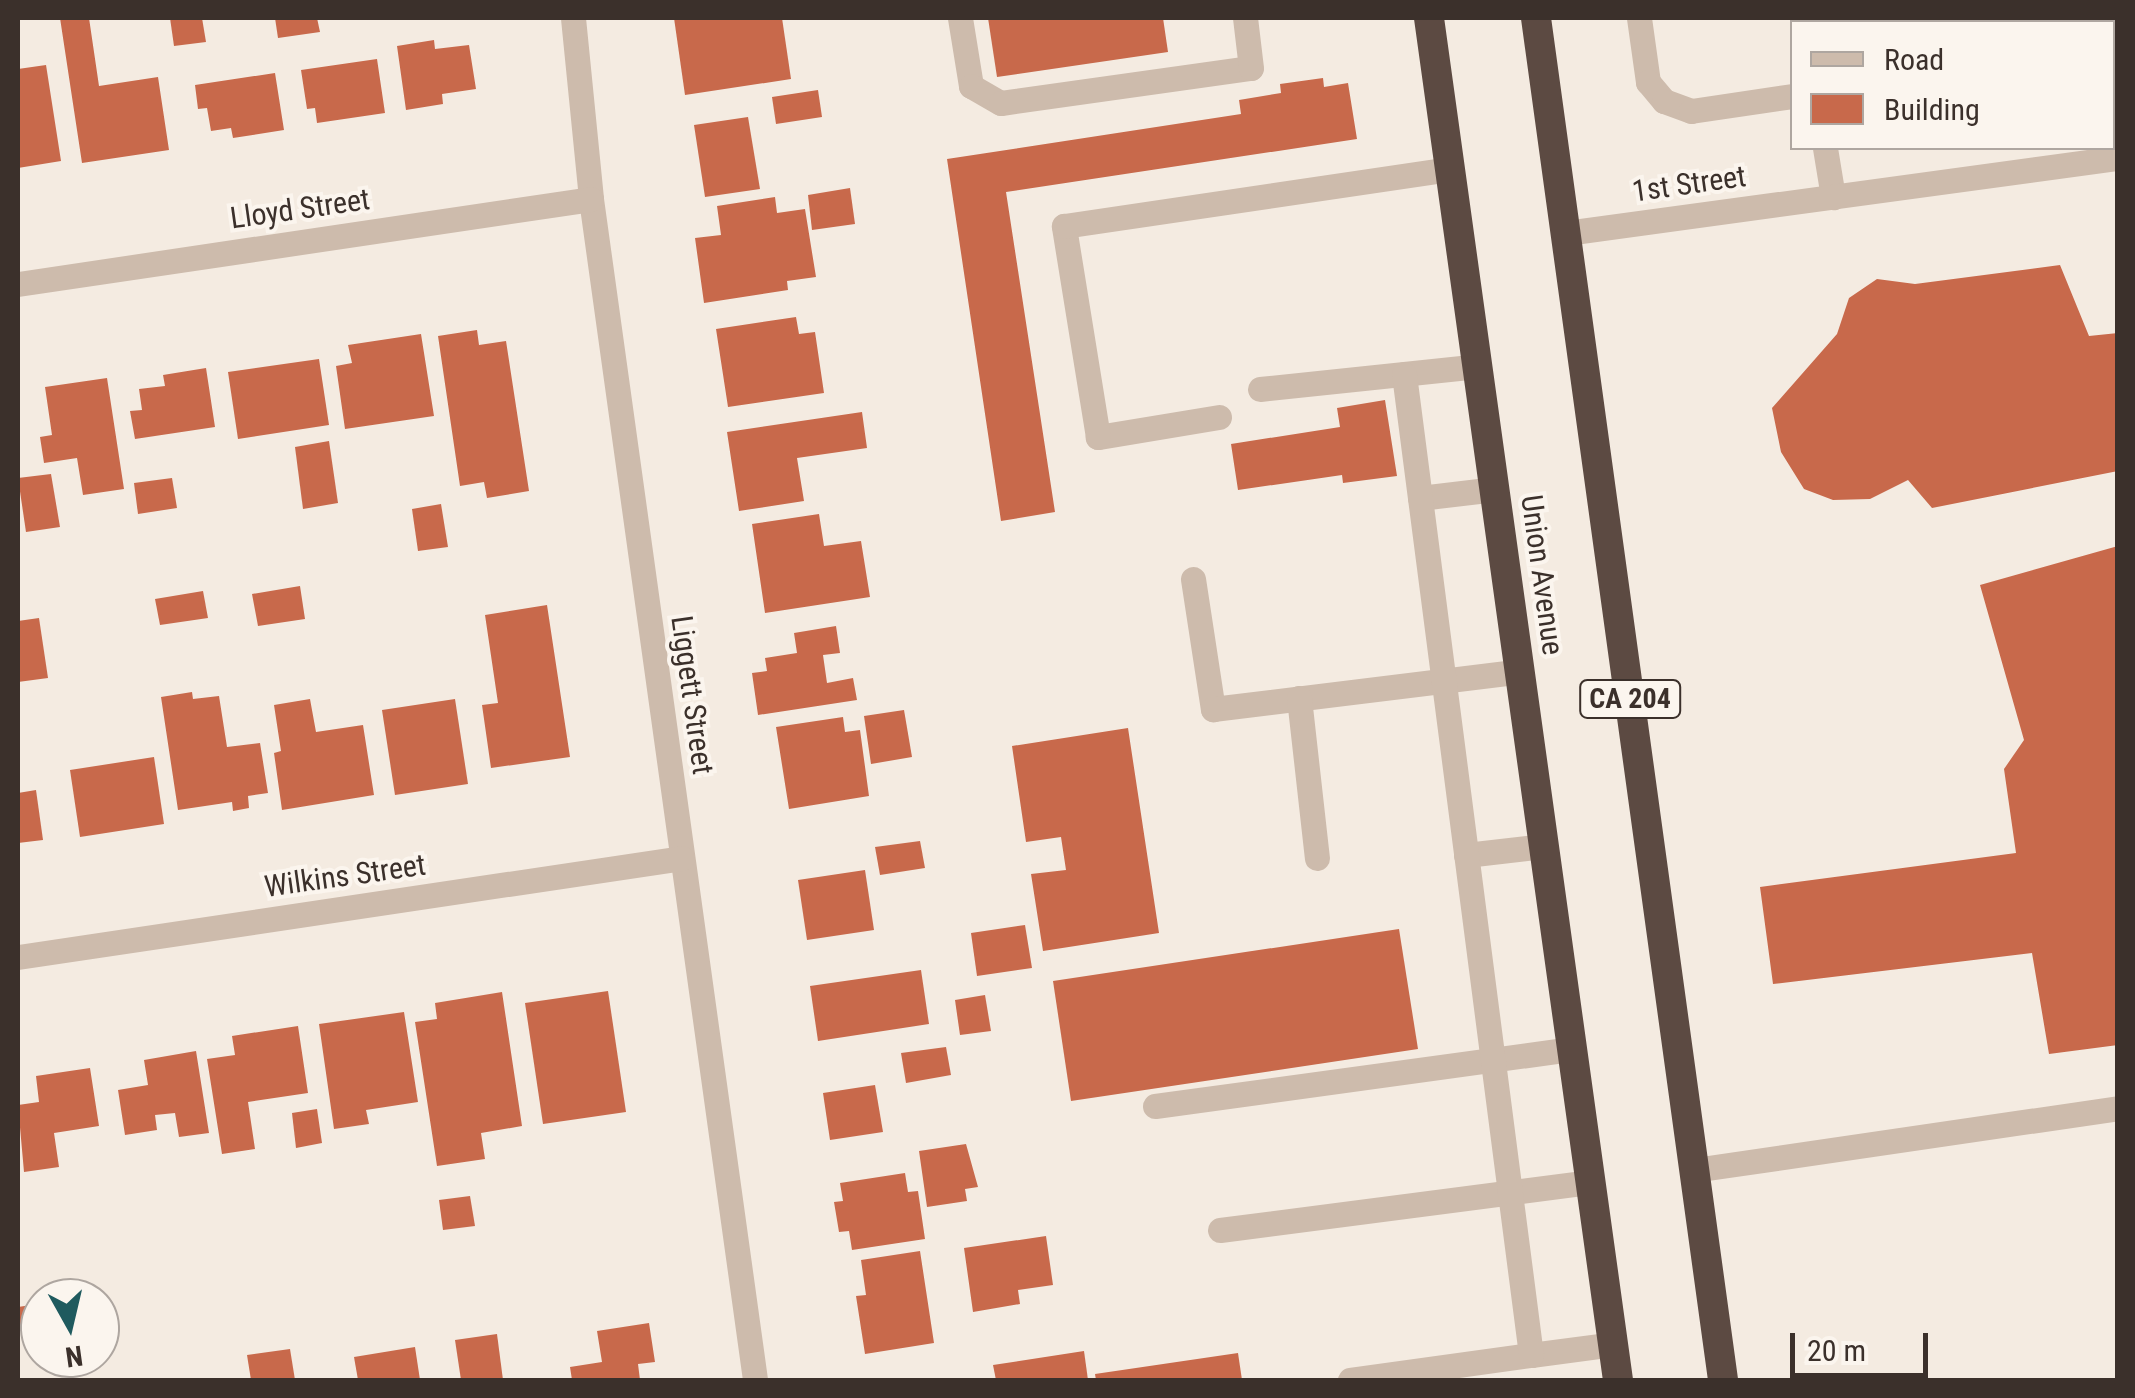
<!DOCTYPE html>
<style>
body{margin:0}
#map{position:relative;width:2135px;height:1398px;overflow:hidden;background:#f4ebe1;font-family:"Roboto Condensed",sans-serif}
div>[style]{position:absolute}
.building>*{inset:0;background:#c8694b}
.minor>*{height:25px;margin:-12.5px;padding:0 12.5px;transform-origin:12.5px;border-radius:12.5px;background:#cdbbac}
.highway>*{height:30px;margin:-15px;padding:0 15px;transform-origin:15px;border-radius:15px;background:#5c4a42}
span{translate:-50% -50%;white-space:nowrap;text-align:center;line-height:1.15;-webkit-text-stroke:8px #fbf5ee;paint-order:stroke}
.shield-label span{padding:2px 8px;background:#fbf5ee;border:2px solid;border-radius:8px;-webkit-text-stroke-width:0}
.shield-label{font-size:28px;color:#3b302b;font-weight:700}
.street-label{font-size:30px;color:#3b302b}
.frame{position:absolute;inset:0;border:20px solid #3b302b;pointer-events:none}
.legend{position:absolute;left:1790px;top:20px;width:325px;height:130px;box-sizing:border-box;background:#fbf5ee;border:2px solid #aea6a0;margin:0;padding:12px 18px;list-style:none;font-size:30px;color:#3b302b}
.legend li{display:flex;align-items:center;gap:20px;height:50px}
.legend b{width:50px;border:2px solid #aea6a0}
.north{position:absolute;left:20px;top:1278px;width:100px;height:100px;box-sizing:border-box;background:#fbf5ee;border:2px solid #aea6a0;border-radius:50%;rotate:172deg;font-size:28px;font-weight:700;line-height:40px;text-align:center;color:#3b302b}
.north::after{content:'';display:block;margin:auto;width:35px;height:45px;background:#1f5a5e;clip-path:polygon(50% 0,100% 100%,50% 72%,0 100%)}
.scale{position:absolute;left:1790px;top:1333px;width:138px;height:45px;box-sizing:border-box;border:5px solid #3b302b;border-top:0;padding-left:12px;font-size:30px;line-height:35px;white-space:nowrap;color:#3b302b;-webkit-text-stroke:8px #fbf5ee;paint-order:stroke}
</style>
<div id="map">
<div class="building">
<i style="clip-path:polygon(60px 18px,89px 18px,99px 86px,158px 77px,169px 150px,82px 163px)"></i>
<i style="clip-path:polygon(170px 18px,202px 18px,206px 42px,174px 46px)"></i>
<i style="clip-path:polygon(275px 18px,317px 18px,320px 32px,278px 38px)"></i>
<i style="clip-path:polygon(674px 18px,782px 18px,791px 79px,685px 95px)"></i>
<i style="clip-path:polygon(988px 18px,1163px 18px,1168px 52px,997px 77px)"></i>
<i style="clip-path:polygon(434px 40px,435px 49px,469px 45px,476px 89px,442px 94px,443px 104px,406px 110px,397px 46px)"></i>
<i style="clip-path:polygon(377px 59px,385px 113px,317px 123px,315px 108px,307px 109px,301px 70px)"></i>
<i style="clip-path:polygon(46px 65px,61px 161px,18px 168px,18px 69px)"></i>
<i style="clip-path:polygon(275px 73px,284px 130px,233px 138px,231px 128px,211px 131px,207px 108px,198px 109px,195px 85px)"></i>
<i style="clip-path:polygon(1323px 78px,1324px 87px,1348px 83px,1357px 139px,1006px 192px,1055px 512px,1001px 521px,947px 159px,1241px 114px,1239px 100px,1281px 93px,1280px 84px)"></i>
<i style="clip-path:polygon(818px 90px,822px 117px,776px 124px,772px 97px)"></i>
<i style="clip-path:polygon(748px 117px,760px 189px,705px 197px,694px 125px)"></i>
<i style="clip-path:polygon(850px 188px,855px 224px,812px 230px,808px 195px)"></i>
<i style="clip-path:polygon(775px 197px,777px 213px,805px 209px,816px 277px,787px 281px,788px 290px,704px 303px,695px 238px,721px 235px,717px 206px)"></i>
<i style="clip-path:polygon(2060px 265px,2089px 336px,2118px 333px,2118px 471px,1932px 508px,1908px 480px,1870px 499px,1833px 500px,1804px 489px,1781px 452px,1772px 408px,1837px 334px,1849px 298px,1877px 279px,1915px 284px)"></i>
<i style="clip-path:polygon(796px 317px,799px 334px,815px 332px,824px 393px,728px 407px,716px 329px)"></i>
<i style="clip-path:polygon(477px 330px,479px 345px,506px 341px,529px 491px,487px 498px,484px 482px,460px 486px,438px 336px)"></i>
<i style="clip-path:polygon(421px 334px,434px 416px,345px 429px,336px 366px,352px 363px,348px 345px)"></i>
<i style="clip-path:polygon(319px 359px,329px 425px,238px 439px,228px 372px)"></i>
<i style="clip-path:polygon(206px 368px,215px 427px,135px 439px,130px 411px,142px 410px,139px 389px,165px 386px,163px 375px)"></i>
<i style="clip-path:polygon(107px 378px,124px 489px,83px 495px,77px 458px,44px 463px,40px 437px,52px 435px,45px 387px)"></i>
<i style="clip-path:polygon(1385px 400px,1397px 476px,1343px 483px,1342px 475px,1238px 490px,1231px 444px,1340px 427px,1337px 408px)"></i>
<i style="clip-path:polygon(862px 412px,867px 448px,797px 458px,804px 501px,739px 511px,727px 432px)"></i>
<i style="clip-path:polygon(329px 441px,338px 503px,303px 509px,295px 447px)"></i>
<i style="clip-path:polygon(51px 474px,60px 527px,26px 532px,18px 478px)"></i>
<i style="clip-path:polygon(172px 478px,177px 508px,138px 514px,134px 483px)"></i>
<i style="clip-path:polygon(441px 504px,448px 547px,418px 551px,412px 509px)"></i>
<i style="clip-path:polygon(819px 514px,824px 546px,861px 541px,870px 597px,765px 613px,752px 524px)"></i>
<i style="clip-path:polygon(2118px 546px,2118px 1045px,2049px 1054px,2032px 953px,1773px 984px,1760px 887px,2016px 853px,2004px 769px,2024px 740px,1980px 585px)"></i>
<i style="clip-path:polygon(300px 586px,305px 619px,258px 626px,252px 594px)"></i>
<i style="clip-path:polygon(203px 591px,208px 618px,160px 625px,155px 599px)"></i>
<i style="clip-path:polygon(547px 605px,570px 757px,491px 768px,482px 705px,498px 703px,485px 615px)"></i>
<i style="clip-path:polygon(39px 618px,48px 678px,18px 682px,18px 621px)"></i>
<i style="clip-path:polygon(836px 626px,840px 653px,823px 655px,827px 683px,853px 678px,857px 700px,758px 715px,752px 673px,767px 671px,765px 658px,797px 653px,794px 633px)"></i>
<i style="clip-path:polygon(192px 692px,193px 699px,219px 696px,227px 747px,260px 743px,268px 793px,248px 796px,249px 808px,233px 811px,232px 802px,178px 810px,161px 697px)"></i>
<i style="clip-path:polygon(310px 699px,316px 732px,363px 725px,374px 795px,282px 810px,274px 753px,281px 751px,274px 705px)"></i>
<i style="clip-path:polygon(455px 699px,468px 784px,395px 795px,382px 710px)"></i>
<i style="clip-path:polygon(904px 710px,912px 757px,871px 764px,864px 716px)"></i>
<i style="clip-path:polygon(843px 717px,845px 732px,860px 730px,869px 796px,789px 809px,776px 727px)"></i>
<i style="clip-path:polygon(1128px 728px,1159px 933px,1043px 951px,1031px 874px,1066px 870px,1061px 837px,1026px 842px,1012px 746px)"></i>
<i style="clip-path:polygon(154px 757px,164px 824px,80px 837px,70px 770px)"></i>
<i style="clip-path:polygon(36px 790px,43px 840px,18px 843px,18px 793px)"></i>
<i style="clip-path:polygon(920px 841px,925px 868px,880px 875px,875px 847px)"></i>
<i style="clip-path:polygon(865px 870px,874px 930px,807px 940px,798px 880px)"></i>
<i style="clip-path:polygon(1025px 925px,1032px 968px,977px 976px,971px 933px)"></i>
<i style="clip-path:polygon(1399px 929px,1418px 1049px,1071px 1101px,1053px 981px)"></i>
<i style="clip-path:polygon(921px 970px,929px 1024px,818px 1041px,810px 986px)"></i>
<i style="clip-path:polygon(608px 991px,626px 1112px,543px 1124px,525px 1003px)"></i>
<i style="clip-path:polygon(502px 992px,522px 1126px,481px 1133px,485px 1159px,437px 1166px,415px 1022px,437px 1019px,435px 1003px)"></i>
<i style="clip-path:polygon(985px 995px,991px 1031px,960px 1035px,955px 1000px)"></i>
<i style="clip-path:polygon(404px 1012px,418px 1102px,366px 1110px,369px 1124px,334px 1129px,319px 1024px)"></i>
<i style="clip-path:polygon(298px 1026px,308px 1093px,248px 1102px,255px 1149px,222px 1154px,207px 1059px,235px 1055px,232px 1036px)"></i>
<i style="clip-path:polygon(946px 1047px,951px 1075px,906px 1083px,901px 1053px)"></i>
<i style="clip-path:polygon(196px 1051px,209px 1133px,179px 1137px,175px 1113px,155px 1115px,157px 1130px,125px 1135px,118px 1090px,148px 1085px,144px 1060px)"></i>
<i style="clip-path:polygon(90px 1068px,99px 1126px,54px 1133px,59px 1167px,24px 1172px,18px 1105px,39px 1102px,36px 1076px)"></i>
<i style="clip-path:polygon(875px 1085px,883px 1132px,830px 1140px,823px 1093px)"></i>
<i style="clip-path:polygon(317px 1109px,322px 1143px,296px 1148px,292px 1113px)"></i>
<i style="clip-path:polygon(966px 1144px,978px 1187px,965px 1189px,967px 1201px,927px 1207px,919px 1151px)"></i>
<i style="clip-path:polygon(905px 1173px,908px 1192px,918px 1191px,925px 1239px,852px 1250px,849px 1231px,839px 1232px,834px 1202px,843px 1201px,840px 1183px)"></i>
<i style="clip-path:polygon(470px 1196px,475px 1226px,443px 1230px,439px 1200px)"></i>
<i style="clip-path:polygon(1046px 1236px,1053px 1285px,1018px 1290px,1020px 1304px,973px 1312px,964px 1248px)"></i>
<i style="clip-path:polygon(920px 1251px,934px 1343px,865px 1354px,856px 1296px,866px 1295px,861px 1260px)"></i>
<i style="clip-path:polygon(31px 1305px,34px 1327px,18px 1330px,18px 1307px)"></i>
<i style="clip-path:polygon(649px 1323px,655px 1362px,638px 1364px,640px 1380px,572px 1380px,570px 1367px,602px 1362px,597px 1331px)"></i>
<i style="clip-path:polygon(497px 1334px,503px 1380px,461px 1380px,455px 1340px)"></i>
<i style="clip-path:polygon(415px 1347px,420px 1380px,358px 1380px,354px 1357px)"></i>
<i style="clip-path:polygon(290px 1349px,295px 1380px,251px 1380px,247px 1355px)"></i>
<i style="clip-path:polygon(1084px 1351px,1088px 1380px,996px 1380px,993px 1365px)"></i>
<i style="clip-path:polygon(1238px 1353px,1242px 1380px,1096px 1380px,1095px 1374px)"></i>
</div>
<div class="minor">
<i style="left:573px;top:18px;width:182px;rotate:84.3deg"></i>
<i style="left:591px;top:199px;width:1192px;rotate:82.09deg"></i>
<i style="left:960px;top:18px;width:69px;rotate:80.8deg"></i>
<i style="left:971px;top:86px;width:34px;rotate:30deg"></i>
<i style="left:1001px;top:103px;width:252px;rotate:-8deg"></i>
<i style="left:1251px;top:68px;width:50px;rotate:-96.8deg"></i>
<i style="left:1639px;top:18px;width:65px;rotate:82deg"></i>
<i style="left:1648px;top:82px;width:25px;rotate:50deg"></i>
<i style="left:1664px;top:101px;width:29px;rotate:20deg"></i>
<i style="left:1691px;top:111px;width:102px;rotate:-8.4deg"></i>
<i style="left:1825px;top:148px;width:50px;rotate:80.7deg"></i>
<i style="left:1566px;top:233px;width:557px;rotate:-7.74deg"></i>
<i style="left:18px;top:284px;width:579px;rotate:-8.44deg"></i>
<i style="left:1260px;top:389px;width:219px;rotate:-6deg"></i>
<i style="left:1219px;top:417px;width:123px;rotate:170.6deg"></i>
<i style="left:1098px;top:437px;width:214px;rotate:-99.2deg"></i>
<i style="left:1064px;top:226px;width:391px;rotate:-8.4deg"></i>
<i style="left:1420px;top:498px;width:76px;rotate:-6.8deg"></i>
<i style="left:1193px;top:579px;width:132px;rotate:81.3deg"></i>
<i style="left:1213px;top:709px;width:310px;rotate:-7deg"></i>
<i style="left:1299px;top:698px;width:161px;rotate:83.6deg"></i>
<i style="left:1466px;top:855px;width:79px;rotate:-6.6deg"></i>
<i style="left:18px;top:957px;width:671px;rotate:-8.48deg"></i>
<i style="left:1155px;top:1106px;width:421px;rotate:-7.8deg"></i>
<i style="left:1694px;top:1170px;width:429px;rotate:-8.3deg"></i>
<i style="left:1220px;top:1230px;width:374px;rotate:-7.4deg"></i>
<i style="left:1531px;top:1355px;width:83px;rotate:-7.6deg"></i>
<i style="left:1350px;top:1380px;width:183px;rotate:-7.9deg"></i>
<i style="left:1531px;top:1355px;width:989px;rotate:-97.38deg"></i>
</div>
<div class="highway">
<i style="left:1429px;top:18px;width:1375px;rotate:82.1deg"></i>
<i style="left:1536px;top:18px;width:1375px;rotate:82.18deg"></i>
</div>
<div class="shield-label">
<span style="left:1630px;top:699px">CA 204</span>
</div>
<div class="street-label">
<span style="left:1689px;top:184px;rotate:-8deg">1st Street</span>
<span style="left:300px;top:209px;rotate:-8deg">Lloyd Street</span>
<span style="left:1542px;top:575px;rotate:82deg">Union Avenue</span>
<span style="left:692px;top:695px;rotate:82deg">Liggett Street</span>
<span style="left:345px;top:876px;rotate:-8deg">Wilkins Street</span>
</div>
<div class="frame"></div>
<ul class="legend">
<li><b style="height:12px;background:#cdbbac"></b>Road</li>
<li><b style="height:28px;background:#c8694b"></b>Building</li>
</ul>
<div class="north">N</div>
<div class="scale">20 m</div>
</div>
